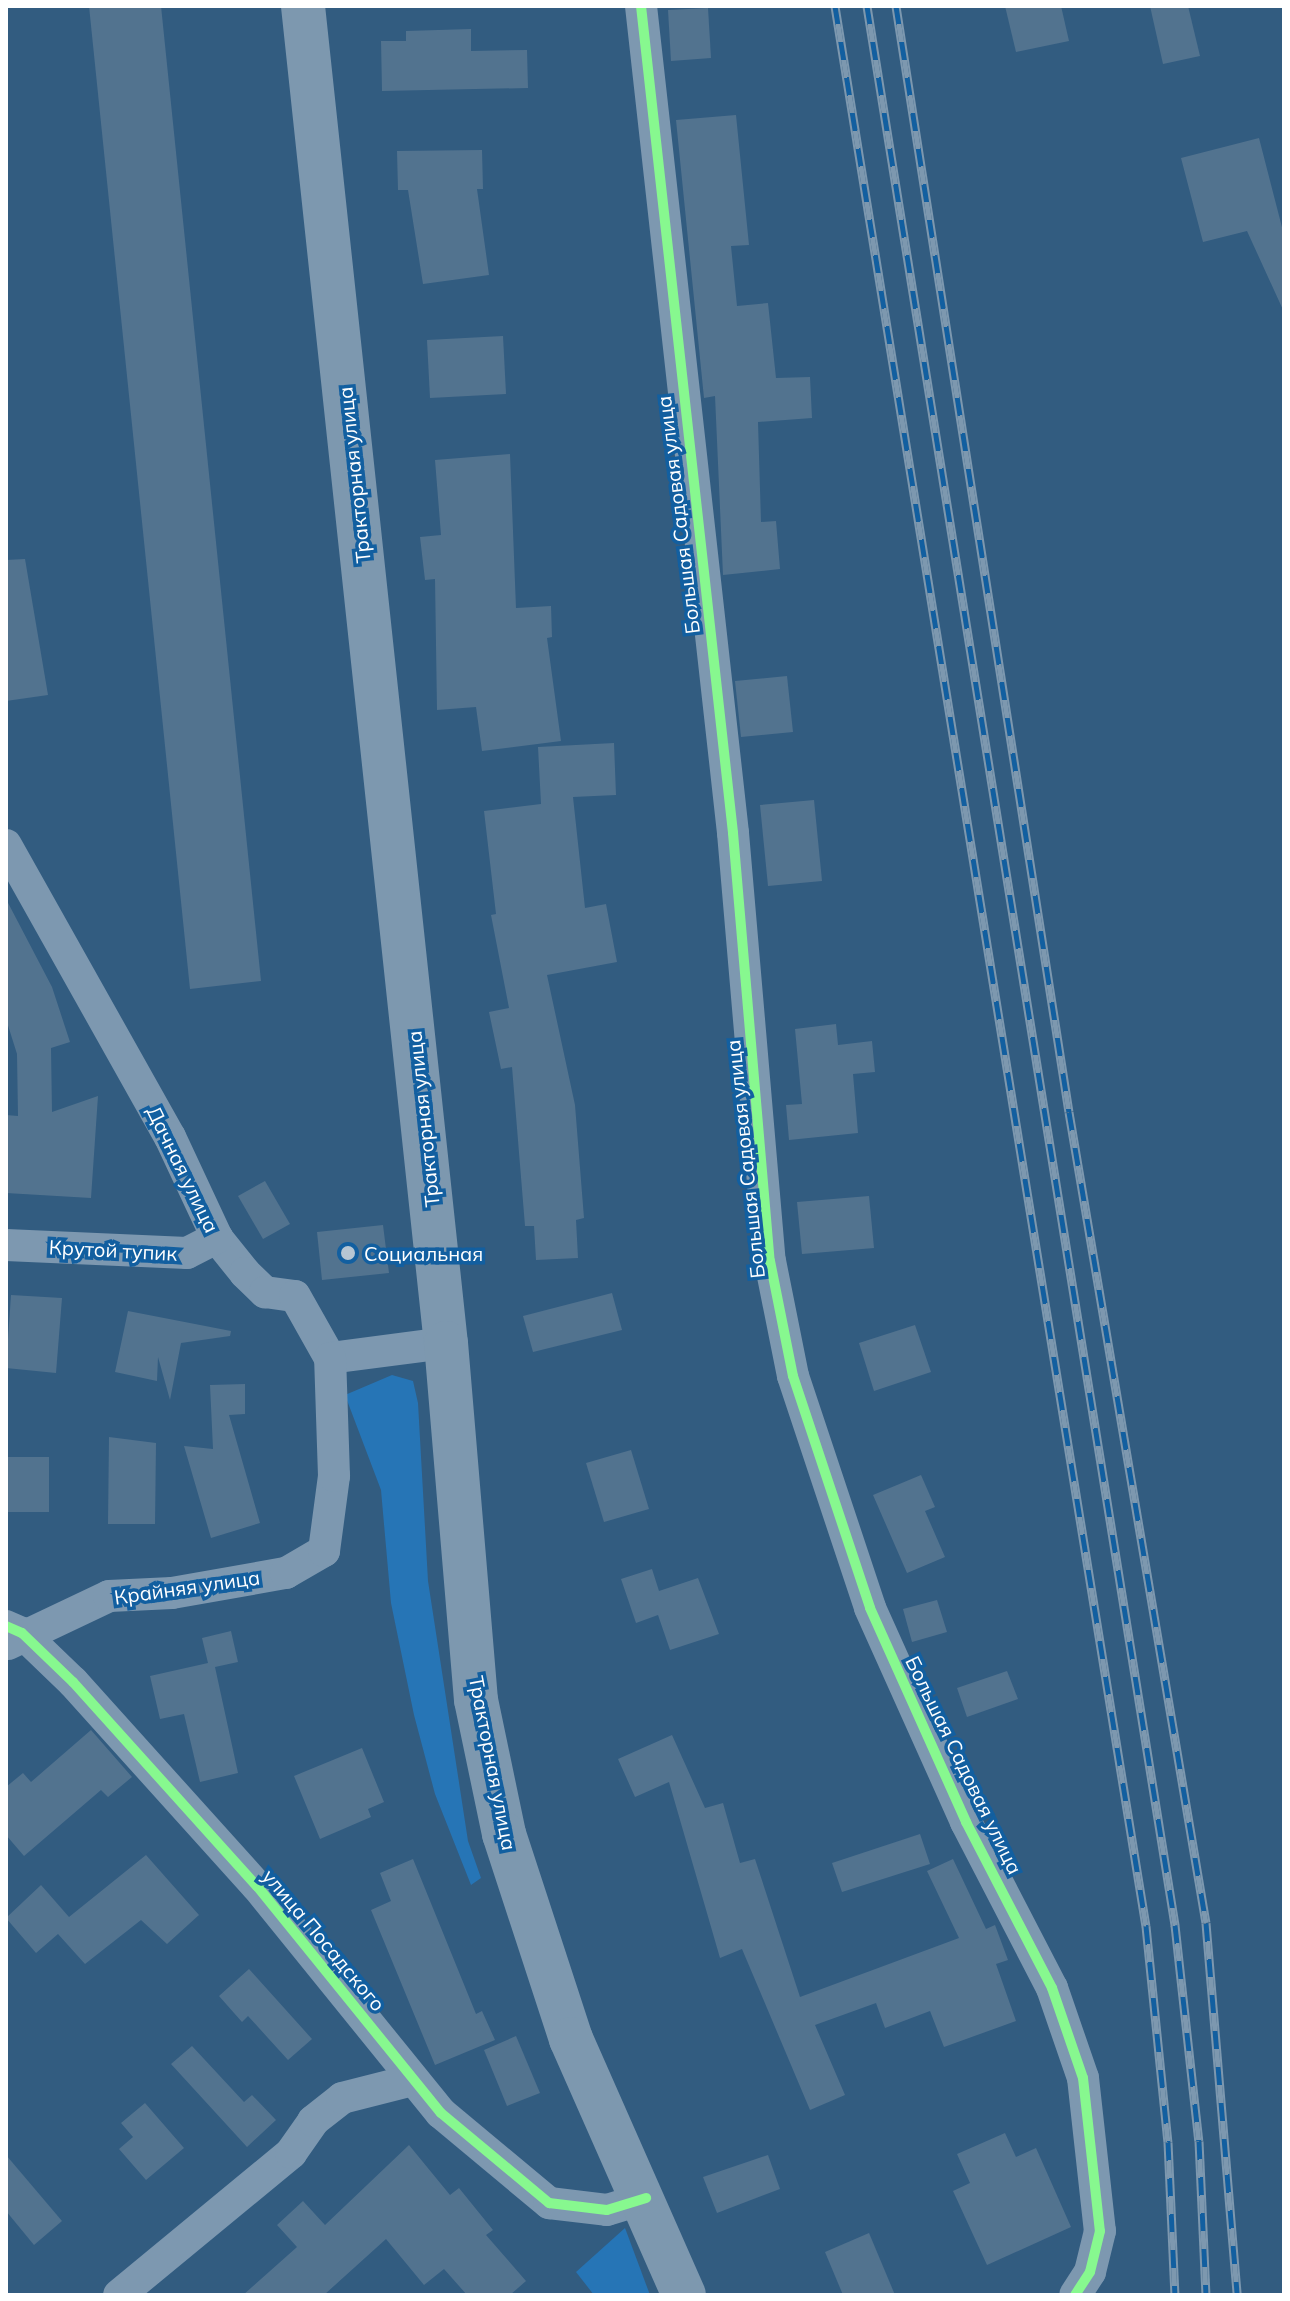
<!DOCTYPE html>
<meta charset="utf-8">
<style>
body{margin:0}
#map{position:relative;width:1290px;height:2301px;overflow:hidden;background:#325c80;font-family:Mulish,sans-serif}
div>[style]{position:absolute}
.green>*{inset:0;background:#2675b6}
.building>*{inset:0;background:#52738f}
.street>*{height:32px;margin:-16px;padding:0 16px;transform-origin:16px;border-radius:16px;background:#7d98b0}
.primary>*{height:44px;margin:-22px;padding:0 22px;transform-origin:22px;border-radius:22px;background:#7d98af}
.rail>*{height:9px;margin-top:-4.5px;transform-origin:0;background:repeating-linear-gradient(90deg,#125fa0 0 18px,#7d98af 0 36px);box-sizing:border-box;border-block:2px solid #7d98af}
.cycleway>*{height:10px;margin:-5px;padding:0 5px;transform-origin:5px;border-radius:5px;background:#87f88f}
.dots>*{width:22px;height:22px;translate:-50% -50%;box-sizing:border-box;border:4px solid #125fa0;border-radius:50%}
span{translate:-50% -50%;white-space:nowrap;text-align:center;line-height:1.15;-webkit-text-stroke:7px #125fa0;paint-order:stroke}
.street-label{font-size:20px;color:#fff}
.poi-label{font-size:20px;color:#fff}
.left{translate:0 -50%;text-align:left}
.frame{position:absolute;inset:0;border:8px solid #fff;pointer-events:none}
</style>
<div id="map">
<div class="green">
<i style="clip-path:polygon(392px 1375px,413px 1381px,418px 1403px,428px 1581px,468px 1841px,481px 1878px,471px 1885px,435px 1794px,414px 1715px,391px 1603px,381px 1490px,345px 1395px)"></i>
<i style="clip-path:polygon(625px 2228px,650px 2295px,594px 2295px,576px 2272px)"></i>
</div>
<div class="building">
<i style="clip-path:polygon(89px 6px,161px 6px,261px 981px,190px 989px)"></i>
<i style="clip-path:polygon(1005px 6px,1061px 6px,1069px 41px,1016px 52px)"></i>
<i style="clip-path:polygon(1150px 6px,1188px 6px,1200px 56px,1163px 64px)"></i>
<i style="clip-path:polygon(708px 8px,711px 58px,671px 61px,668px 10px)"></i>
<i style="clip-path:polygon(471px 29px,471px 51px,527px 50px,528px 88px,382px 91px,381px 41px,406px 41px,406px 31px)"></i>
<i style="clip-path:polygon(736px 115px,749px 245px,731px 246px,737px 306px,768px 303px,776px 378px,810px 377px,812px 418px,758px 422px,761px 522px,776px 521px,780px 569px,723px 575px,715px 396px,704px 398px,676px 120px)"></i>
<i style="clip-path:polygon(1259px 138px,1284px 235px,1284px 312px,1247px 231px,1203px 242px,1181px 158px)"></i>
<i style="clip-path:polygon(482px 150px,483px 189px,477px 189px,489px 275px,423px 284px,408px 190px,398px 190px,397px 151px)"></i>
<i style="clip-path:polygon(503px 336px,506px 394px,430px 398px,427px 340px)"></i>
<i style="clip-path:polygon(510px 454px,516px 608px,551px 606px,552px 637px,547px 638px,561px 741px,482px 751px,476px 707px,437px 710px,435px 579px,425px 580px,420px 537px,441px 535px,435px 460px)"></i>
<i style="clip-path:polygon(25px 559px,48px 695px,6px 701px,6px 560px)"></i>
<i style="clip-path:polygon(787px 676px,793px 732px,741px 737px,735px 681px)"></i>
<i style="clip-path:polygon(614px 743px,616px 795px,573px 797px,585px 908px,606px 904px,617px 962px,547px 975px,575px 1105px,584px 1218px,576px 1220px,578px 1258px,536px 1260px,534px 1226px,525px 1226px,512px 1067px,501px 1069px,489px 1012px,509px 1008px,491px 915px,496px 914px,484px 811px,541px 804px,538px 747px)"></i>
<i style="clip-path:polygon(814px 800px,822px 881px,768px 886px,760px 805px)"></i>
<i style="clip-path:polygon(6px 899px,52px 987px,70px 1042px,51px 1048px,52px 1112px,98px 1096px,91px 1198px,6px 1193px,6px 1115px,18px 1116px,17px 1054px,6px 1019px)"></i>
<i style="clip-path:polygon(836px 1024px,838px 1045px,872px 1041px,875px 1072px,853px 1074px,858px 1133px,789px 1140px,786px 1105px,802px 1104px,795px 1029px)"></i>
<i style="clip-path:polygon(265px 1181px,290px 1224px,263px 1239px,238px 1196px)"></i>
<i style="clip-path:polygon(869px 1196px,874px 1248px,802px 1254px,797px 1202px)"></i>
<i style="clip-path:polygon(383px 1225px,389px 1273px,322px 1280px,317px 1232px)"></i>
<i style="clip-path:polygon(612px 1293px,622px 1330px,533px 1352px,523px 1316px)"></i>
<i style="clip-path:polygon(11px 1295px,62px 1298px,56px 1373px,6px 1368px)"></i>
<i style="clip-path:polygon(128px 1311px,231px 1331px,230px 1336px,181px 1343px,170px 1400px,158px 1357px,157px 1381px,115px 1372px)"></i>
<i style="clip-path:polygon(915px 1325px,931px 1372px,874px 1391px,859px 1343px)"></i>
<i style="clip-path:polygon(245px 1384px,245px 1414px,229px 1415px,260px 1523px,211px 1538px,184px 1446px,213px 1449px,210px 1385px)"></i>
<i style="clip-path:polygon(109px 1437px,156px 1443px,155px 1524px,108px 1524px)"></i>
<i style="clip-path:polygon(631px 1450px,649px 1509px,604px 1522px,586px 1463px)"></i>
<i style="clip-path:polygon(6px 1457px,49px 1457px,49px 1512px,6px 1512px)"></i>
<i style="clip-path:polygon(921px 1475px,935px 1507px,925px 1511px,945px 1557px,907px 1573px,873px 1495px)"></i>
<i style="clip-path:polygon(652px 1569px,659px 1591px,698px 1578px,719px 1634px,670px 1650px,658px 1615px,636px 1623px,621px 1579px)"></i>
<i style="clip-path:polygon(937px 1600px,947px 1632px,912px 1642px,903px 1609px)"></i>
<i style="clip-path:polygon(231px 1631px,238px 1662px,215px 1667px,238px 1773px,200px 1782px,184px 1714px,160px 1719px,150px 1676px,208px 1663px,202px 1638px)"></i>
<i style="clip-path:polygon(1007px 1671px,1018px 1699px,967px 1717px,957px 1688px)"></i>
<i style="clip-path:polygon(91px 1730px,132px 1777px,108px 1797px,101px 1790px,24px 1856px,6px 1835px,6px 1787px,23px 1773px,31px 1782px)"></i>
<i style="clip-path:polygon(672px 1735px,705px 1808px,723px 1803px,740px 1863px,755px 1859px,800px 1997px,959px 1938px,927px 1871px,953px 1859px,986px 1929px,995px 1925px,1008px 1960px,996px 1964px,1016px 2021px,944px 2047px,930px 2011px,885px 2028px,876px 2003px,815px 2025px,845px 2095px,810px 2110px,742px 1949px,720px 1958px,669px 1782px,635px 1797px,618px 1759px)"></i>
<i style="clip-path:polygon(362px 1748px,384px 1802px,368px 1809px,371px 1817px,320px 1839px,294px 1776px)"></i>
<i style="clip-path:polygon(920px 1834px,930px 1864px,842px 1892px,832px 1863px)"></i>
<i style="clip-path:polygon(146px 1855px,199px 1915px,167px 1944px,141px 1920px,85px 1964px,58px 1934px,36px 1953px,6px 1918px,41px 1885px,69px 1917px)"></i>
<i style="clip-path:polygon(413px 1859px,476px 2014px,482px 2011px,495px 2040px,435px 2065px,371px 1910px,391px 1901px,380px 1873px)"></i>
<i style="clip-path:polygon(249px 1969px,312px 2039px,288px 2060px,248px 2016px,242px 2022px,219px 1996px)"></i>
<i style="clip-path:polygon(516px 2036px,540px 2093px,507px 2106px,484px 2050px)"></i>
<i style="clip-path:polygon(192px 2046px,244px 2102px,252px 2095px,276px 2120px,247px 2147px,171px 2064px)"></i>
<i style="clip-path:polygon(145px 2103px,184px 2148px,146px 2180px,119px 2149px,133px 2137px,121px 2123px)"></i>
<i style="clip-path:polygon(1005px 2133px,1016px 2157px,1036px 2148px,1071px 2227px,987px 2265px,953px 2191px,970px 2183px,957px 2154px)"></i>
<i style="clip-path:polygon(409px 2145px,450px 2195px,459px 2188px,493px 2230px,486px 2235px,526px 2281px,510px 2295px,467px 2295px,444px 2269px,424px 2285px,386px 2239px,324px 2295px,243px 2295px,297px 2247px,277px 2225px,303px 2201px,325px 2225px)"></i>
<i style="clip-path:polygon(6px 2155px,62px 2221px,34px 2245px,6px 2211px)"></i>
<i style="clip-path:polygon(768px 2155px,780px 2189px,717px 2213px,703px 2177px)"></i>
<i style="clip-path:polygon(869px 2233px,895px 2295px,843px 2295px,825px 2252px)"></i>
</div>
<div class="street">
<i style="left:641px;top:6px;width:832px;rotate:83.65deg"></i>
<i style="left:733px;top:833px;width:430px;rotate:85.1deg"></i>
<i style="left:770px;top:1261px;width:117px;rotate:78.7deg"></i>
<i style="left:793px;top:1376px;width:244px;rotate:71.6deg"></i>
<i style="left:870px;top:1608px;width:235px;rotate:65.8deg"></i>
<i style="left:966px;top:1822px;width:187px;rotate:62.6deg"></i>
<i style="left:1052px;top:1988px;width:95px;rotate:71deg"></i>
<i style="left:1083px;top:2078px;width:154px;rotate:83.7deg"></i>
<i style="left:1100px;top:2231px;width:42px;rotate:103.7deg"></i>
<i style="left:1090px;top:2272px;width:27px;rotate:123deg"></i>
<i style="left:6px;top:845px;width:335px;rotate:60.7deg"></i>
<i style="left:170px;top:1137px;width:111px;rotate:65deg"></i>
<i style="left:217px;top:1238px;width:45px;rotate:51.3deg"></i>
<i style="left:245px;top:1273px;width:28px;rotate:44deg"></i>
<i style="left:265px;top:1292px;width:30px;rotate:8deg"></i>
<i style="left:295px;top:1296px;width:71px;rotate:60.6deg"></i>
<i style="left:330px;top:1358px;width:117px;rotate:-7.4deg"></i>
<i style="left:6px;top:1245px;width:181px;rotate:2.5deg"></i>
<i style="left:187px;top:1253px;width:34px;rotate:-27deg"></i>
<i style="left:6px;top:1626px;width:17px;rotate:24deg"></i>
<i style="left:22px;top:1633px;width:71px;rotate:43.9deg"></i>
<i style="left:73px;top:1682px;width:275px;rotate:48deg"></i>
<i style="left:257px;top:1886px;width:292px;rotate:51deg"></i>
<i style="left:441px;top:2113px;width:141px;rotate:39.8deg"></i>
<i style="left:549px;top:2203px;width:58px;rotate:6.9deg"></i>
<i style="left:607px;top:2210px;width:41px;rotate:-17.1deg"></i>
<i style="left:8px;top:1644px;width:112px;rotate:-25.4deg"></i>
<i style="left:109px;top:1596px;width:63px;rotate:-2.7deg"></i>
<i style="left:172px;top:1593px;width:116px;rotate:-10deg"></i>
<i style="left:286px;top:1573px;width:44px;rotate:-30.1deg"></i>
<i style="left:324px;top:1551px;width:76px;rotate:-82.4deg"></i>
<i style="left:334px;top:1476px;width:118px;rotate:-91.9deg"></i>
<i style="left:119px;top:2295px;width:223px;rotate:-39.5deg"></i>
<i style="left:291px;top:2153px;width:39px;rotate:-55deg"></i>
<i style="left:313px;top:2121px;width:37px;rotate:-38deg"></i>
<i style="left:342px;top:2098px;width:73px;rotate:-14.2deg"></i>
</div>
<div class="primary">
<i style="left:303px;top:6px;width:1345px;rotate:83.9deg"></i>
<i style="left:446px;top:1343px;width:358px;rotate:85.2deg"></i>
<i style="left:476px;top:1700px;width:137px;rotate:78.2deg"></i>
<i style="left:504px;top:1834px;width:216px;rotate:71.9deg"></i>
<i style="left:571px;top:2039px;width:280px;rotate:66.2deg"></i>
</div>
<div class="rail">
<i style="left:835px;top:6px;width:1945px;rotate:80.8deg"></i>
<i style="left:1146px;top:1926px;width:217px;rotate:84.2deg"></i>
<i style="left:1168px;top:2142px;width:153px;rotate:87.4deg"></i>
<i style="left:867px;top:6px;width:1944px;rotate:80.88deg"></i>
<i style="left:1175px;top:1925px;width:217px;rotate:83.7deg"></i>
<i style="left:1199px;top:2141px;width:154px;rotate:87.4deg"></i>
<i style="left:896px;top:6px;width:1119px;rotate:81.11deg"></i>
<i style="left:1069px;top:1112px;width:822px;rotate:80.41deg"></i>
<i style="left:1206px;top:1923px;width:373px;rotate:85.2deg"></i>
</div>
<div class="cycleway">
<i style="left:641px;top:6px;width:832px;rotate:83.65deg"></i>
<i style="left:733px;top:833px;width:430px;rotate:85.1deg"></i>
<i style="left:770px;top:1261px;width:117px;rotate:78.7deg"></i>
<i style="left:793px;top:1376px;width:244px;rotate:71.6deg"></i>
<i style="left:870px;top:1608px;width:235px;rotate:65.8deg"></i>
<i style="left:966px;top:1822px;width:187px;rotate:62.6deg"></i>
<i style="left:1052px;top:1988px;width:95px;rotate:71deg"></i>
<i style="left:1083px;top:2078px;width:154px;rotate:83.7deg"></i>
<i style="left:1100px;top:2231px;width:42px;rotate:103.7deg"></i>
<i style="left:1090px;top:2272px;width:27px;rotate:123deg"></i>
<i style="left:6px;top:1626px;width:17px;rotate:24deg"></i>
<i style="left:22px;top:1633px;width:71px;rotate:43.9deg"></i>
<i style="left:73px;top:1682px;width:275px;rotate:48deg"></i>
<i style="left:257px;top:1886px;width:292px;rotate:51deg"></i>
<i style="left:441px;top:2113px;width:141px;rotate:39.8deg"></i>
<i style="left:549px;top:2203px;width:58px;rotate:6.9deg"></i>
<i style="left:607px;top:2210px;width:41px;rotate:-17.1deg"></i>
</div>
<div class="dots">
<i style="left:348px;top:1253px;background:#b7c6d3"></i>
</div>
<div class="street-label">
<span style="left:354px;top:475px;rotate:-96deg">Тракторная улица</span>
<span style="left:678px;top:515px;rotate:-97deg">Большая Садовая улица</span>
<span style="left:423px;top:1119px;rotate:-96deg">Тракторная улица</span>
<span style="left:745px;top:1159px;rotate:-96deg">Большая Садовая улица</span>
<span style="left:183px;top:1169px;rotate:64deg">Дачная улица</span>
<span style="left:113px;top:1250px;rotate:3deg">Крутой тупик</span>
<span style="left:187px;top:1587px;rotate:-8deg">Крайняя улица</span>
<span style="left:493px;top:1763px;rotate:79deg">Тракторная улица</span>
<span style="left:964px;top:1765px;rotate:64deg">Большая Садовая улица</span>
<span style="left:324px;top:1940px;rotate:50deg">улица Посадского</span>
</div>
<div class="poi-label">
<span class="left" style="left:364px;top:1253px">Социальная</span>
</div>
<div class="frame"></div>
</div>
